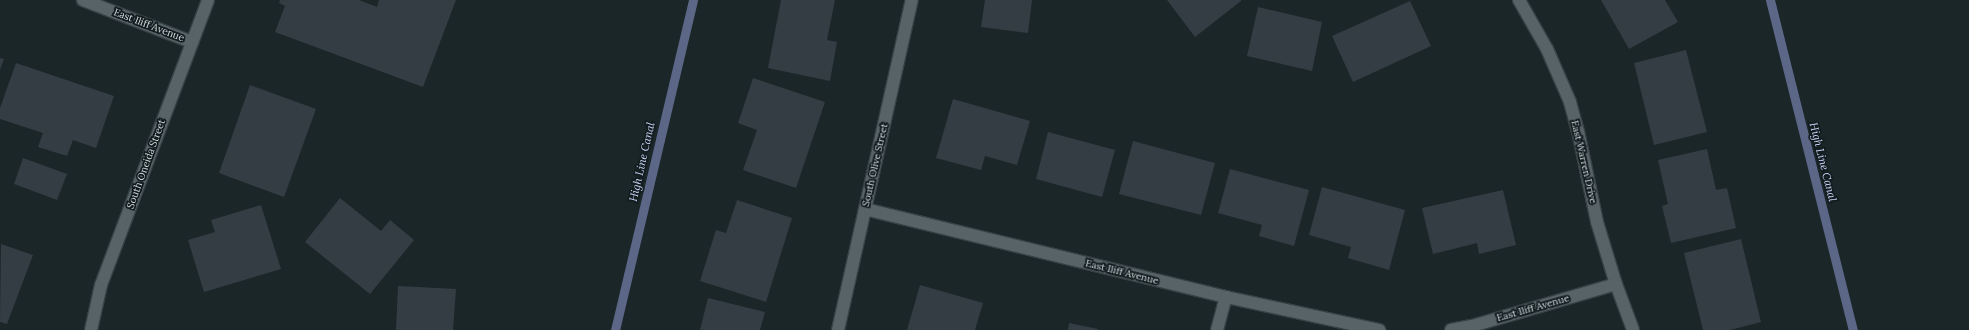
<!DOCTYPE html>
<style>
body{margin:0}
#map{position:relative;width:1969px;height:330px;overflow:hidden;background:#1b2629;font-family:Lora,serif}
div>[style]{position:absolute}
.stream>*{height:9px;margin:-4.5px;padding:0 4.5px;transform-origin:4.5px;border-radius:4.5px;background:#5c6787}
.building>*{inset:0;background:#353d44}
.roads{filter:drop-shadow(1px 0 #374143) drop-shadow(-1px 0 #374143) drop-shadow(0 1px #374143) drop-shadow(0 -1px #374143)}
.minor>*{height:12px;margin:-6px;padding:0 6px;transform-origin:6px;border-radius:6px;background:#576367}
span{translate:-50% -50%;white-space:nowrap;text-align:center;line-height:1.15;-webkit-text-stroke:3.5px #121c1f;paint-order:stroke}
.street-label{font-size:10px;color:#d7dee0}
.water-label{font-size:11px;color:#c9d5f8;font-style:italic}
</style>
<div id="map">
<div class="stream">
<i style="left:1770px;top:0;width:340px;rotate:75.9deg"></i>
<i style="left:615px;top:330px;width:339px;rotate:-76.7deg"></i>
</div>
<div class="building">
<i style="clip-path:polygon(280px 0,359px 0,377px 7px,379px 0,456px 0,423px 87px,275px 32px,285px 6px,279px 3px)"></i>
<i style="clip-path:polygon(781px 0,835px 0,827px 40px,837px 42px,830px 81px,768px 68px)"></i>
<i style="clip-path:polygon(985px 0,1032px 0,1028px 33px,981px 27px)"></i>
<i style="clip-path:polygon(1167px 0,1241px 0,1241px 1px,1195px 37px)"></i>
<i style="clip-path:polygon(1601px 0,1665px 0,1678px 22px,1629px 49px)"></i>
<i style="clip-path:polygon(1410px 1px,1431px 46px,1353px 82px,1332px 36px)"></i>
<i style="clip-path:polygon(1258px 7px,1322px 22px,1312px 71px,1247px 56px)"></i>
<i style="clip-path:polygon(1686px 50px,1707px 132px,1654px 145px,1634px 63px)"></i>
<i style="clip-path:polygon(0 58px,4px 59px,0 70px)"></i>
<i style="clip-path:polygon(16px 63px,114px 96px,96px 148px,73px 140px,67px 156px,38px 147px,43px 133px,0 119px,0 108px)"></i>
<i style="clip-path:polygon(753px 78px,825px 102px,796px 188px,743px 170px,757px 130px,738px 123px)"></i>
<i style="clip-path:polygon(250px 85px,316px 109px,284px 197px,219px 173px)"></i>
<i style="clip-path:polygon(953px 99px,1030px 121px,1017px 165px,985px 156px,981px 170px,936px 158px)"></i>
<i style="clip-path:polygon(1048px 132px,1115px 150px,1102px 197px,1036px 179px)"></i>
<i style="clip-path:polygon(1133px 141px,1215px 163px,1201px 215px,1119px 194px)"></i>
<i style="clip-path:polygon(1707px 149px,1716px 190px,1727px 188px,1736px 228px,1671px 243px,1662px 206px,1668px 204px,1658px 160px)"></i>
<i style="clip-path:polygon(23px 158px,67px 174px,57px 200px,14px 184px)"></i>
<i style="clip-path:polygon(1230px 169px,1309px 190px,1294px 246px,1259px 236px,1262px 225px,1218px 213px)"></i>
<i style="clip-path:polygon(1322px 187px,1405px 210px,1389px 270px,1348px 258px,1351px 247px,1309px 235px)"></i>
<i style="clip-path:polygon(1503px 190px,1516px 245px,1479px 254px,1477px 243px,1433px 254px,1422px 208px)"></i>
<i style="clip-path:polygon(340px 198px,381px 231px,390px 220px,414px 240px,370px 294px,305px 242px)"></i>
<i style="clip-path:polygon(737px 200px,792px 218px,766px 302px,700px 281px,716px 230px,726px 233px)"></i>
<i style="clip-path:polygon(261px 205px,281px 269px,204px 292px,188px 240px,215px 232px,211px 220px)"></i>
<i style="clip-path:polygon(1741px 239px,1761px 322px,1730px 330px,1703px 330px,1684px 253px)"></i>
<i style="clip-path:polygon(1px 244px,33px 255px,7px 324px,0 322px)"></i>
<i style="clip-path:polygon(920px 285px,983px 303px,975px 330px,907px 330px)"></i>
<i style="clip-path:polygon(398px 286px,456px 289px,453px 330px,396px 330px)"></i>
<i style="clip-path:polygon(708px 298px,765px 312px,760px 330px,700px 330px)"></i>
<i style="clip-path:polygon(1069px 323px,1098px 329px,1098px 330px,1068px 330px)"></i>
</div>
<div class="roads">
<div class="minor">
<i style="left:83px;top:0;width:117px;rotate:21.1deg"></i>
<i style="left:1519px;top:0;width:56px;rotate:60.3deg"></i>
<i style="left:1547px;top:49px;width:58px;rotate:66.5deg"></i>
<i style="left:1570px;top:102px;width:30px;rotate:75deg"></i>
<i style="left:1578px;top:131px;width:93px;rotate:78.2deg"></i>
<i style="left:1597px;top:222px;width:65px;rotate:73deg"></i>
<i style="left:1616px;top:284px;width:49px;rotate:69.7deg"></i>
<i style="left:865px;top:209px;width:372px;rotate:13.7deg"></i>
<i style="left:1226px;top:297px;width:157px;rotate:12.2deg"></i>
<i style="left:91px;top:330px;width:46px;rotate:-77.5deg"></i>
<i style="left:101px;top:285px;width:304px;rotate:-69.4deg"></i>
<i style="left:838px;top:330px;width:338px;rotate:-77.4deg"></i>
<i style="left:1217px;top:330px;width:34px;rotate:-75deg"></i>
<i style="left:1451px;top:330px;width:21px;rotate:-11deg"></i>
<i style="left:1472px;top:326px;width:150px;rotate:-16.3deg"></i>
</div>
</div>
<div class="street-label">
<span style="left:149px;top:25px;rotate:21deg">East Iliff Avenue</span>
<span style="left:1584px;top:162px;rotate:77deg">East Warren Drive</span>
<span style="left:146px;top:164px;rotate:-70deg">South Oneida Street</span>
<span style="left:875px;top:165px;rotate:-77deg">South Olive Street</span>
<span style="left:1122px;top:272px;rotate:14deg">East Iliff Avenue</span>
<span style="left:1533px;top:308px;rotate:-16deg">East Iliff Avenue</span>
</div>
<div class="water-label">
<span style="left:642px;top:162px;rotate:-77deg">High Line Canal</span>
<span style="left:1823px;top:162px;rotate:76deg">High Line Canal</span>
</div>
</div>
